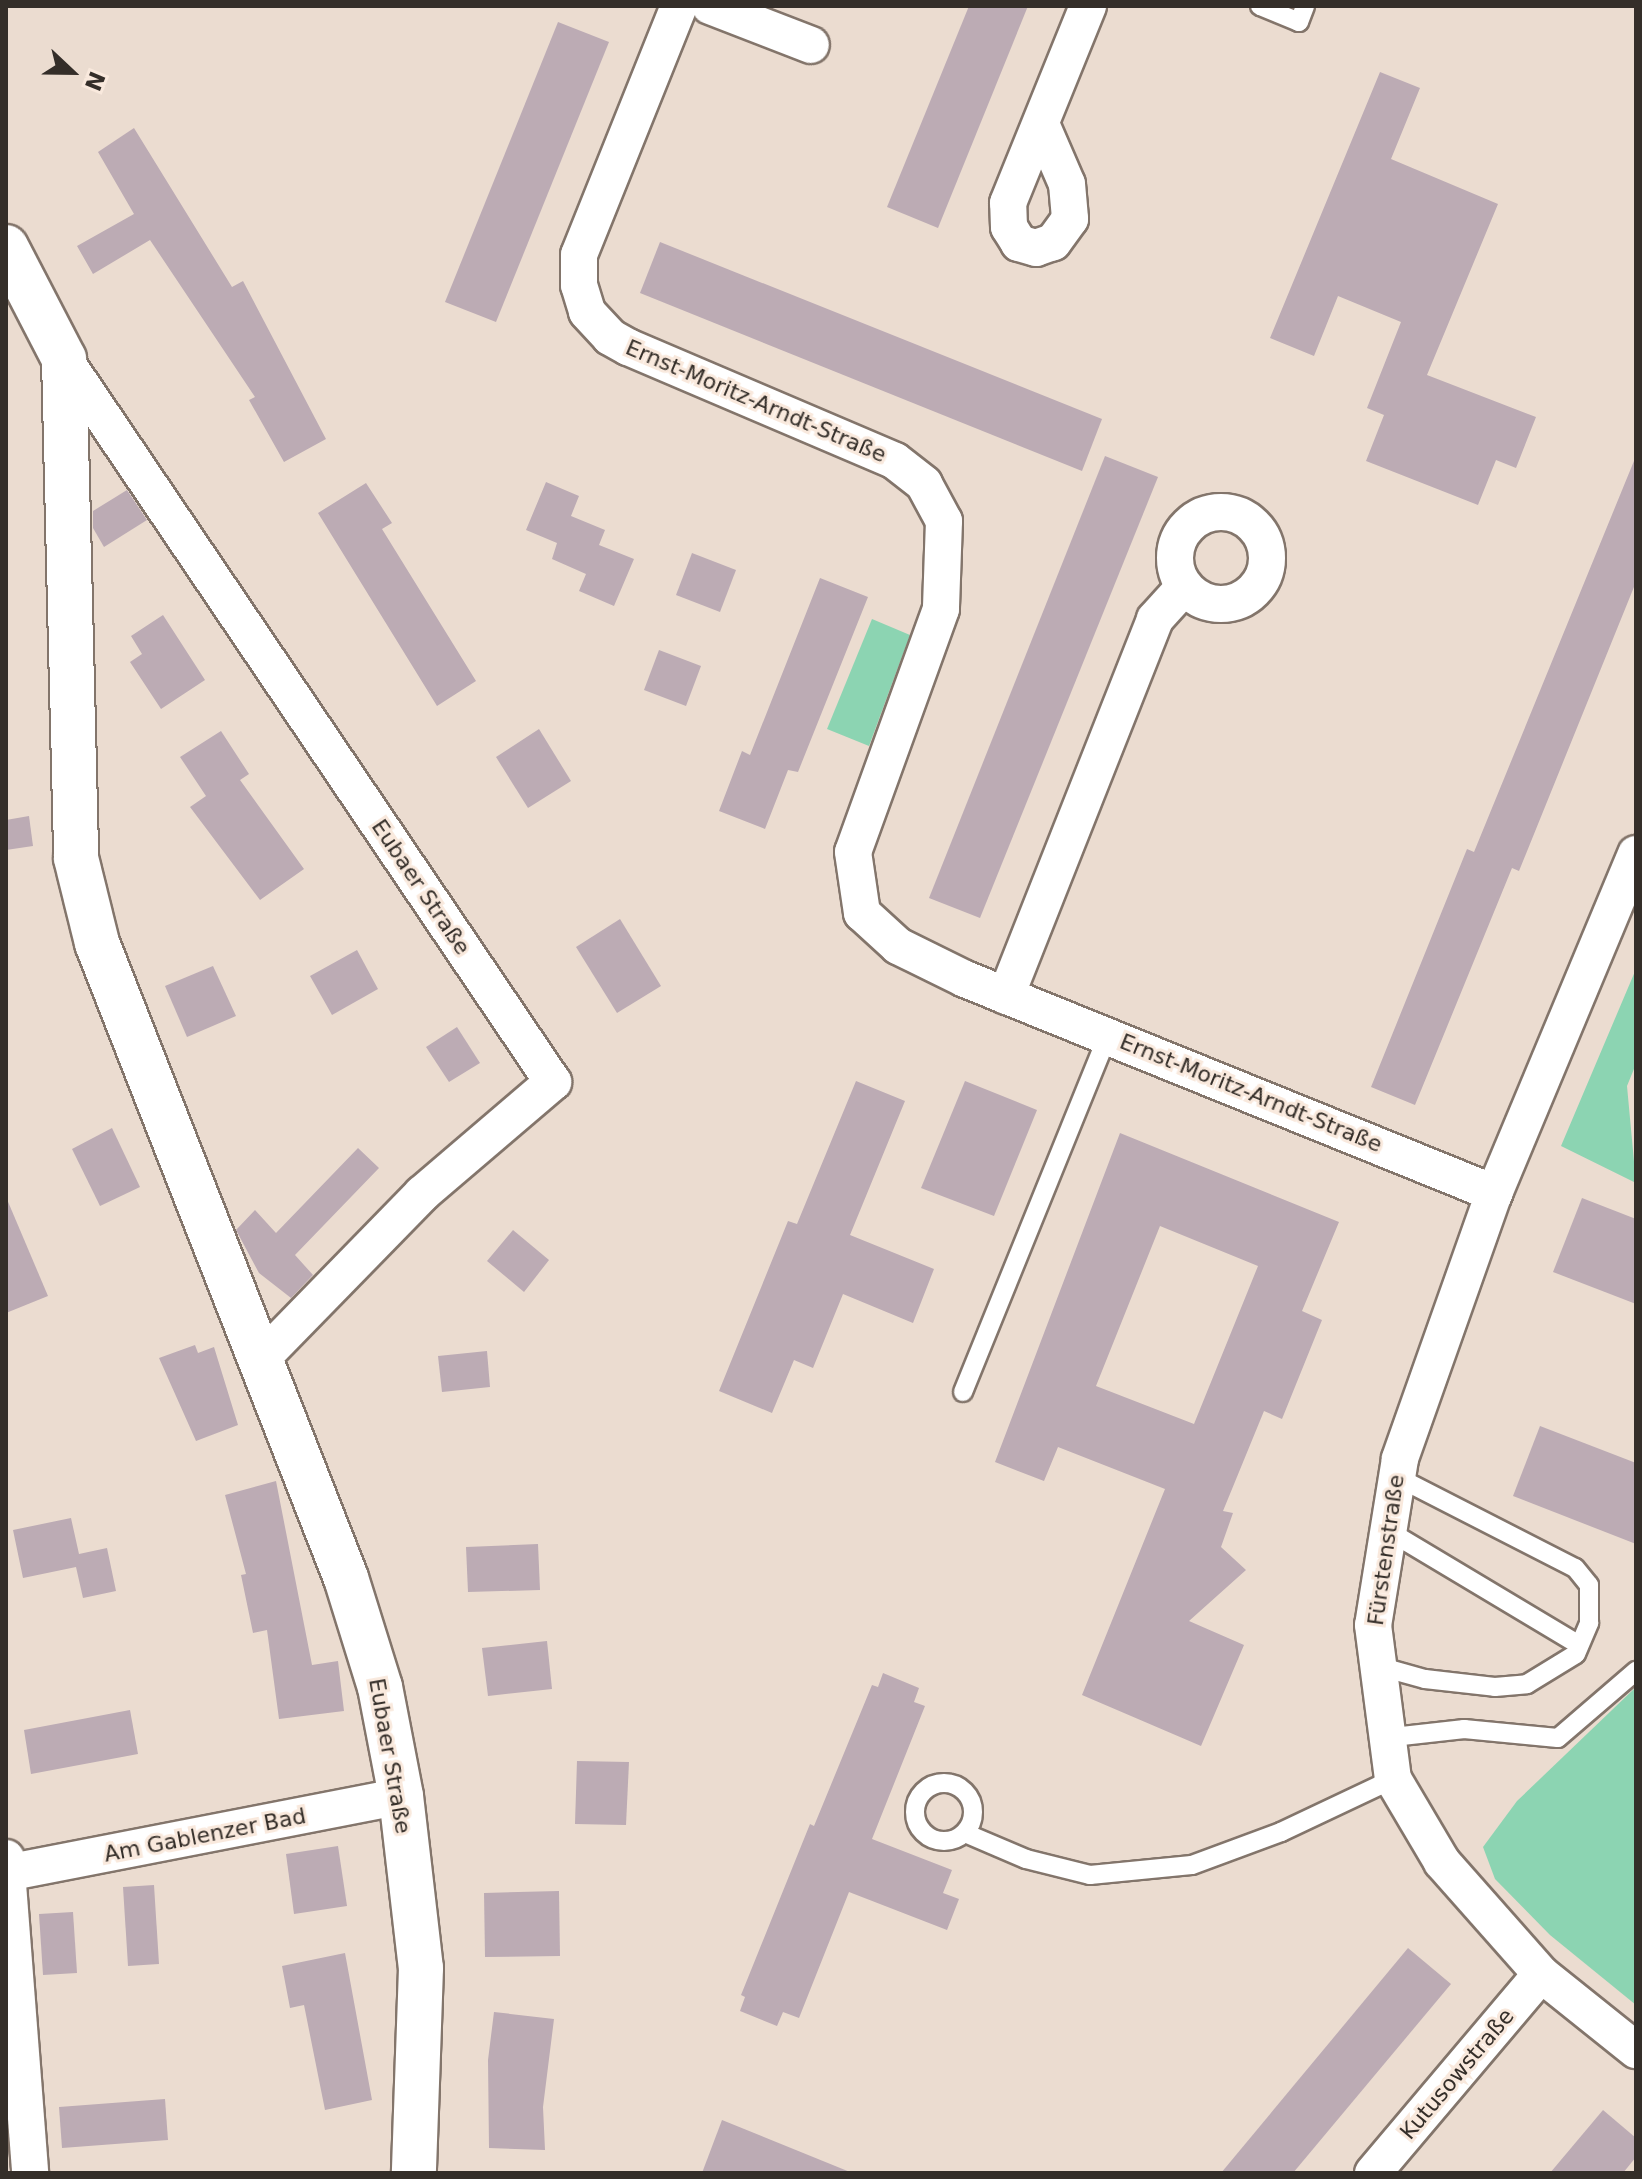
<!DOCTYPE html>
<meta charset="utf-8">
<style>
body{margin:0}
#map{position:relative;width:1642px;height:2179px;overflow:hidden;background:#ebdcd0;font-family:"DejaVu Sans",sans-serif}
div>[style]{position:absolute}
.green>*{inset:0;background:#8cd4b2}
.building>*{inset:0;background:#bcabb4}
.roads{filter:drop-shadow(2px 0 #83756b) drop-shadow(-2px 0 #83756b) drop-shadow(0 2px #83756b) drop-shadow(0 -2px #83756b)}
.service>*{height:18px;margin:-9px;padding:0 9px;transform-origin:9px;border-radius:9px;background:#fff}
.service>.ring{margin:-9px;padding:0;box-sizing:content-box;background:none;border:18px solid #fff;border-radius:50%}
.minor>*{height:36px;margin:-18px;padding:0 18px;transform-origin:18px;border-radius:18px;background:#fff}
.minor>.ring{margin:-18px;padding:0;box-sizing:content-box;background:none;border:36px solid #fff;border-radius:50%}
.tertiary>*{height:44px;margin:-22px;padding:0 22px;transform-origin:22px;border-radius:22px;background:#fff}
span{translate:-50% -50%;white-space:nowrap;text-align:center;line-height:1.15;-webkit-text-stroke:6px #f9e9dd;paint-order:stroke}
.street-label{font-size:22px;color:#342e29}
.frame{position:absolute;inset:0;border:8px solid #342e29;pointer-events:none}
.north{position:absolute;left:32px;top:32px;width:80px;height:80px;-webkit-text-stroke:6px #f9e9dd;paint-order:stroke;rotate:112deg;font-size:22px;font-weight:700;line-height:32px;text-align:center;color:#342e29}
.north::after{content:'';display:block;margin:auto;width:28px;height:36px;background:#342e29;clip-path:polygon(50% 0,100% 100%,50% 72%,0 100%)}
</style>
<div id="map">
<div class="green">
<i style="clip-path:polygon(872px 619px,910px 635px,869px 746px,827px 729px)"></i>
<i style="clip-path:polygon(1636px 969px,1636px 1064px,1627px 1086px,1636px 1183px,1561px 1146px)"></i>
<i style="clip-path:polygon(1636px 1687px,1636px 2005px,1550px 1935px,1495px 1879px,1483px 1847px,1517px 1801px)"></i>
</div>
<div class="building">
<i style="clip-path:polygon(969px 6px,1028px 6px,938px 228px,887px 207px)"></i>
<i style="clip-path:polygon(558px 22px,609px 42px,496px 322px,445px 302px)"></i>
<i style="clip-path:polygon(1380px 72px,1420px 88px,1391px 159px,1498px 204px,1427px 375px,1536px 417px,1516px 468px,1496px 460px,1478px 505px,1366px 461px,1384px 415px,1367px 408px,1401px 322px,1338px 296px,1314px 356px,1270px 338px)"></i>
<i style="clip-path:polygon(134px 128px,232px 287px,243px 281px,326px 439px,284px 462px,249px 400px,255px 397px,150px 240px,93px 274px,77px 246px,134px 214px,98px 152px)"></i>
<i style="clip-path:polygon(660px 242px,1102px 419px,1082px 471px,640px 293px)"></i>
<i style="clip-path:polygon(1105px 456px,1158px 477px,980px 918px,929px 898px)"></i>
<i style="clip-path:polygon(1636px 456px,1636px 582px,1519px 871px,1512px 868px,1415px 1105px,1371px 1087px,1467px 849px,1474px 852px)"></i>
<i style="clip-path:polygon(546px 482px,579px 496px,571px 516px,605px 530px,599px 545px,634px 559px,614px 606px,579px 591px,586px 574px,552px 559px,557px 543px,526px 530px)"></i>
<i style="clip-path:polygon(366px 483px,392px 523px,382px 529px,476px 681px,437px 706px,318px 513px)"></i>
<i style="clip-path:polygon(127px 490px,147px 520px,104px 547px,93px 528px,93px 511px)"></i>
<i style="clip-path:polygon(692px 553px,736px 570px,720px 612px,676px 595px)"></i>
<i style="clip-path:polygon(820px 578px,868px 597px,798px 772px,788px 770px,765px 829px,719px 811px,742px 751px,750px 755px)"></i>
<i style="clip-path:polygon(163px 615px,205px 680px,161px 709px,130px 662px,142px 654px,131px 636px)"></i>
<i style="clip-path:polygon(659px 650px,701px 666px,686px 706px,644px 690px)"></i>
<i style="clip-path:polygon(539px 729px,571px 781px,528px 808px,496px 757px)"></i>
<i style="clip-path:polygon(221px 731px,249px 774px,240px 780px,304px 869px,260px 900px,190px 807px,206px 796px,180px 757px)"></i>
<i style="clip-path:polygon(29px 816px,33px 846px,6px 850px,6px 820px)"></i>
<i style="clip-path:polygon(620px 919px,661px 986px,617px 1013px,576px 947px)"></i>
<i style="clip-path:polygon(357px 950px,378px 989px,332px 1015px,310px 976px)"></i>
<i style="clip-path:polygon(213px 966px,236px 1016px,187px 1037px,165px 986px)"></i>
<i style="clip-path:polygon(457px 1027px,480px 1063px,449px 1082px,426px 1047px)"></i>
<i style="clip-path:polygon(856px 1081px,905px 1101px,850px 1235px,934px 1269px,913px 1323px,843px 1294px,813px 1368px,794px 1360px,772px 1413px,719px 1391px,788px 1221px,797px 1224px)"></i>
<i style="clip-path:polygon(965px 1081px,1037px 1110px,994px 1216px,921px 1188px)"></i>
<i style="clip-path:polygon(112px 1128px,140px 1187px,100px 1206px,72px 1149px)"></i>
<i style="clip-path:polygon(evenodd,1120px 1133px,1339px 1222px,1302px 1311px,1322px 1320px,1282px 1419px,1264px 1411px,1223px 1511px,1233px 1513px,1221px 1547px,1246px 1570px,1189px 1621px,1244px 1645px,1201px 1746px,1082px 1695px,1165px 1489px,1058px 1447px,1044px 1481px,995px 1462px,1120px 1133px,1160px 1226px,1258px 1266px,1194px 1424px,1096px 1386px,1160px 1226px)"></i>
<i style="clip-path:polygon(358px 1148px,379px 1168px,295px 1255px,313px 1275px,291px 1298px,259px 1273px,236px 1230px,255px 1210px,276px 1233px)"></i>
<i style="clip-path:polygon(6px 1197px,48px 1296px,6px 1313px)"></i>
<i style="clip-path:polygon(1582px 1198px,1636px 1219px,1636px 1304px,1553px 1272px)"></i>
<i style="clip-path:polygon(513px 1230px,549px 1260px,524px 1292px,487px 1261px)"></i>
<i style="clip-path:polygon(195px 1345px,198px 1353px,214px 1347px,238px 1425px,196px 1441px,159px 1358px)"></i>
<i style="clip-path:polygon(487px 1351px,490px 1387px,442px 1392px,438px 1356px)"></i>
<i style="clip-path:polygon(1540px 1426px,1636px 1463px,1636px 1544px,1513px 1496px)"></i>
<i style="clip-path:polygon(276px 1481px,312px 1665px,338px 1661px,344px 1711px,279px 1719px,267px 1630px,253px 1633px,241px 1575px,246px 1574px,225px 1495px)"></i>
<i style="clip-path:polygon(71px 1518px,79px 1554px,107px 1548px,116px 1591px,83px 1598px,76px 1567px,23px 1578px,13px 1530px)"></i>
<i style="clip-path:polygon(538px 1544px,540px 1590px,468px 1592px,466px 1547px)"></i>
<i style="clip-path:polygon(547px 1641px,552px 1689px,488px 1696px,482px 1648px)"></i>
<i style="clip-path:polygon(883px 1673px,919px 1688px,914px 1702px,925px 1706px,872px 1839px,952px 1870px,943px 1893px,959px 1899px,947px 1930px,849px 1892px,799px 2018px,783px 2012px,777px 2026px,740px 2011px,745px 1997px,741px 1995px,810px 1824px,814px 1826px,872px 1685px,878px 1687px)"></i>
<i style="clip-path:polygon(130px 1710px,138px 1754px,31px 1774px,24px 1730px)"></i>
<i style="clip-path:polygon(577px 1761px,629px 1762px,626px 1825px,575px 1824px)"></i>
<i style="clip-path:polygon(338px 1846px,347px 1906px,294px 1914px,286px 1854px)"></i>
<i style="clip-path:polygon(154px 1885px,159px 1964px,128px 1966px,123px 1887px)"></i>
<i style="clip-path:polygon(559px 1891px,560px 1956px,485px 1957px,484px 1893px)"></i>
<i style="clip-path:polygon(73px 1912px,77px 1973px,43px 1975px,39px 1914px)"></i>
<i style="clip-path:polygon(1408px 1948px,1451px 1984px,1293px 2173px,1221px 2173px)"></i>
<i style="clip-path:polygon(345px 1953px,372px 2100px,325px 2110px,304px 2005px,290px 2008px,282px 1966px)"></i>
<i style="clip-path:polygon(494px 2012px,554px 2019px,543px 2107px,545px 2150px,489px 2148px,488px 2060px)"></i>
<i style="clip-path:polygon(165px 2099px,168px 2140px,62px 2148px,59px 2107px)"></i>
<i style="clip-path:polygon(1603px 2110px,1636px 2138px,1636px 2157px,1623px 2173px,1550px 2173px)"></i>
<i style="clip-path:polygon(722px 2120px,850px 2172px,850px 2173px,702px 2173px)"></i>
</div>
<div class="roads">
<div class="service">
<i style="left:1260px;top:6px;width:42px;rotate:22.3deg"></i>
<i style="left:1299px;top:22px;width:17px;rotate:-69deg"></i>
<i style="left:963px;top:1392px;width:385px;rotate:-67.9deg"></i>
<i style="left:1387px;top:1530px;width:224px;rotate:30.9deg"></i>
<i style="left:1378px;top:1666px;width:49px;rotate:15.5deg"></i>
<i style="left:1425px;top:1679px;width:70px;rotate:6.5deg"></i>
<i style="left:1495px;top:1687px;width:32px;rotate:-5deg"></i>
<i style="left:1527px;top:1684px;width:57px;rotate:-31.5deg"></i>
<i style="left:1576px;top:1654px;width:34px;rotate:-67deg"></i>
<i style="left:1589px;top:1623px;width:38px;rotate:-90deg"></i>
<i style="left:1589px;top:1585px;width:22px;rotate:-129deg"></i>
<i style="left:1575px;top:1568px;width:202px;rotate:-152.9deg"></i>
<i style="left:1384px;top:1738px;width:81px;rotate:-6.4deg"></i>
<i style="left:1464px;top:1729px;width:94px;rotate:5.5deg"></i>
<i style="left:1558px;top:1738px;width:103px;rotate:-40.7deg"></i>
<i class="ring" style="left:915px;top:1783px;width:40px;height:40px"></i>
<i style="left:965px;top:1833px;width:66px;rotate:23.1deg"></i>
<i style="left:1026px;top:1859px;width:66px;rotate:14deg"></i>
<i style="left:1090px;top:1875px;width:102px;rotate:-5.6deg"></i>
<i style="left:1192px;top:1865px;width:95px;rotate:-20.3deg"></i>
<i style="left:1281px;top:1832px;width:124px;rotate:-25.3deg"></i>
</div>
<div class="minor">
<i style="left:679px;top:6px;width:268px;rotate:111.9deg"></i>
<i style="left:579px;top:255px;width:30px;rotate:90deg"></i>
<i style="left:579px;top:285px;width:28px;rotate:73deg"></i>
<i style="left:587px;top:312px;width:34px;rotate:47deg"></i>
<i style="left:610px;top:337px;width:21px;rotate:29deg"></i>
<i style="left:628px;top:347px;width:290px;rotate:23.1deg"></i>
<i style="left:895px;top:461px;width:37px;rotate:38deg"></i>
<i style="left:924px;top:484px;width:42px;rotate:61.6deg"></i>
<i style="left:944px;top:521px;width:88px;rotate:92deg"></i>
<i style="left:941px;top:609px;width:258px;rotate:109.9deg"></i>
<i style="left:853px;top:852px;width:62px;rotate:81.6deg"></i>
<i style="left:862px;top:913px;width:49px;rotate:42.5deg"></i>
<i style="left:898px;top:946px;width:75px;rotate:26.2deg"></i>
<i style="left:965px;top:979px;width:571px;rotate:22.03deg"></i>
<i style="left:710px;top:6px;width:108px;rotate:21.1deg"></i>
<i style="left:1041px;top:124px;width:65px;rotate:66.6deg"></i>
<i style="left:1067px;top:184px;width:35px;rotate:85deg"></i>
<i style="left:1070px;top:219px;width:29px;rotate:126deg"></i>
<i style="left:1053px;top:242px;width:18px;rotate:161deg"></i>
<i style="left:1036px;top:248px;width:18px;rotate:-164deg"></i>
<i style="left:1019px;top:243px;width:19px;rotate:-122deg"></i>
<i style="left:1009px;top:227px;width:24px;rotate:-92deg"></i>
<i style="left:1008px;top:203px;width:213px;rotate:-67.9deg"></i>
<i style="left:64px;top:359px;width:873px;rotate:55.93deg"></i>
<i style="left:553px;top:1082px;width:172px;rotate:139.5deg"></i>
<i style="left:422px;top:1194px;width:231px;rotate:134.3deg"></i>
<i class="ring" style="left:1175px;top:512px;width:56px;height:56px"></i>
<i style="left:1636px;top:854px;width:368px;rotate:112.7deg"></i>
<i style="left:1494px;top:1193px;width:282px;rotate:109.5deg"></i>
<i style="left:1400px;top:1459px;width:168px;rotate:99.2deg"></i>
<i style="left:1373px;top:1625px;width:155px;rotate:82.6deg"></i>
<i style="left:1393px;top:1779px;width:96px;rotate:59.4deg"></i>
<i style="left:1442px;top:1862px;width:149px;rotate:48.5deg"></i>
<i style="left:1541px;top:1974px;width:122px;rotate:38.7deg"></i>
<i style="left:1006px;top:996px;width:405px;rotate:-68.4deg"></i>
<i style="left:1155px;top:619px;width:43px;rotate:-47.8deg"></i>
<i style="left:6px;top:1858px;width:316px;rotate:85.6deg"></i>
<i style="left:6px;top:1873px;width:402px;rotate:-11deg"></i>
<i style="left:1373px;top:2173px;width:260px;rotate:-49.8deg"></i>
</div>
<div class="tertiary">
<i style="left:6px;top:247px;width:126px;rotate:62.6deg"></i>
<i style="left:64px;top:359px;width:499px;rotate:88.6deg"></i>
<i style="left:76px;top:858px;width:88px;rotate:76.1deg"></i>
<i style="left:97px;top:943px;width:682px;rotate:68.59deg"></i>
<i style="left:346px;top:1578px;width:114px;rotate:72.7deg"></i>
<i style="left:380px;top:1687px;width:111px;rotate:79.1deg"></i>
<i style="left:401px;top:1796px;width:173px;rotate:83.4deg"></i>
<i style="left:421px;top:1968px;width:205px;rotate:92deg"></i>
</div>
</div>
<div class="street-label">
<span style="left:756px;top:401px;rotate:23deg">Ernst-Moritz-Arndt-Straße</span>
<span style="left:421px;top:887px;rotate:56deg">Eubaer Straße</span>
<span style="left:1251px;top:1093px;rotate:22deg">Ernst-Moritz-Arndt-Straße</span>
<span style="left:1386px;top:1550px;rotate:-82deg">Fürstenstraße</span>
<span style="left:390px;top:1756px;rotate:80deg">Eubaer Straße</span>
<span style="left:205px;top:1835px;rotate:-11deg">Am Gablenzer Bad</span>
<span style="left:1457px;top:2074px;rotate:-50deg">Kutusowstraße</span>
</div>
<div class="frame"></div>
<div class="north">N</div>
</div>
